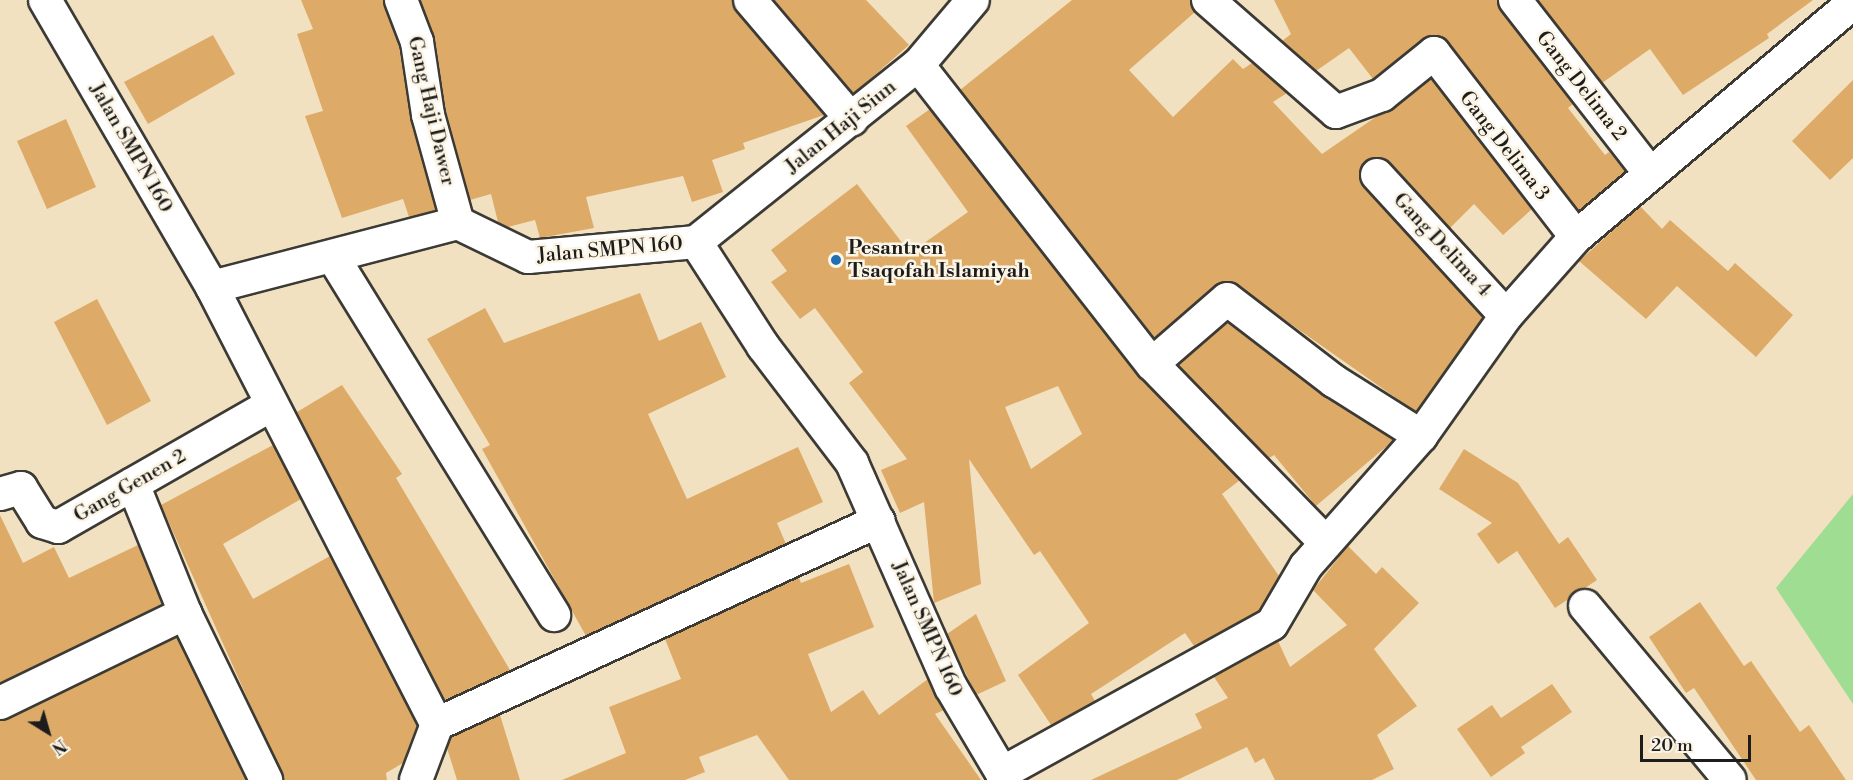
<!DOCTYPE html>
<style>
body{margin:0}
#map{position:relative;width:1853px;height:780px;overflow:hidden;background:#f1e1c1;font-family:"Libre Bodoni",serif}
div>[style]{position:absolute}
.green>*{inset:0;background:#9edd92}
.building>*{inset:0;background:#ddab67}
.roads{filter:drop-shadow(2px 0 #3c3a35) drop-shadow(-2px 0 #3c3a35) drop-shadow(0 2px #3c3a35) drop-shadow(0 -2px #3c3a35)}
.minor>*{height:32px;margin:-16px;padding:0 16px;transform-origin:16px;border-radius:16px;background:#fff}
.dots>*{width:16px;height:16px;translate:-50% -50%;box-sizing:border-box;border:3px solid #fcf5e5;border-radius:50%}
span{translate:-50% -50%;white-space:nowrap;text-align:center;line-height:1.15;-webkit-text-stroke:5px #fcf5e5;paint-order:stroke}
.street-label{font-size:20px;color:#1c1c1c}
.poi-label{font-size:20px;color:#1c1c1c;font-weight:700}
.left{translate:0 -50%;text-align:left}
.north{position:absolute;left:18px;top:702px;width:60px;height:60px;-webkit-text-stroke:4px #fcf5e5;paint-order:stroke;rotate:143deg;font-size:16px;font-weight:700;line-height:24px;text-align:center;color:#1c1c1c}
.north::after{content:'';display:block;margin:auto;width:21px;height:27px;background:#1c1c1c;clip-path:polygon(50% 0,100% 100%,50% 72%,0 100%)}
.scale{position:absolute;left:1640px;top:735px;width:111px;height:27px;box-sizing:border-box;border:3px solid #1c1c1c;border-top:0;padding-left:8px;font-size:18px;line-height:21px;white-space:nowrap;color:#1c1c1c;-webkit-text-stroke:4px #fcf5e5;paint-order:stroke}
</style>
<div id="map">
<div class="green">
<i style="clip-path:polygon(1853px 494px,1853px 704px,1776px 588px)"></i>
</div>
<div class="building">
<i style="clip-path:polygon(301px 0,383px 0,399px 47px,411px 120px,436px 210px,409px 217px,403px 199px,342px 218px,305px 116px,323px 111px,297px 34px,313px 29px)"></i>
<i style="clip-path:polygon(420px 0,732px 0,736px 12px,824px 115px,743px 143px,745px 149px,712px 160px,723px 192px,692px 202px,683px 176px,586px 197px,594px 228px,540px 238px,535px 220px,508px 227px,498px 222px,491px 194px,470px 200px,446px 111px,435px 39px)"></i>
<i style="clip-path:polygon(774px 0,866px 0,909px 45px,853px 94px)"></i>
<i style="clip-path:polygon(1072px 0,1191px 0,1195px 12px,1129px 70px,1173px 117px,1233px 59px,1243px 69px,1252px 63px,1287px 93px,1273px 102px,1322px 154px,1431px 79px,1532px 209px,1503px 235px,1474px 204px,1450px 228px,1390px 162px,1373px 158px,1360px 169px,1364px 187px,1483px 317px,1416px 412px,1231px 282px,1215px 285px,1155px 338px,960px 90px)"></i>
<i style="clip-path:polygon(1274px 0,1497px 0,1573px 104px,1568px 108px,1605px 155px,1609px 152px,1626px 172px,1579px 211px,1441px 37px,1423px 39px,1373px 79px,1349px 48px,1316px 71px,1282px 41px,1291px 34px)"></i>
<i style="clip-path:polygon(1538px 0,1813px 0,1767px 34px,1769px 38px,1683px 95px,1650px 49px,1602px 83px)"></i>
<i style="clip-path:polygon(213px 35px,235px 74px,148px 124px,124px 82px)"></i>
<i style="clip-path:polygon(1853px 80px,1853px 158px,1830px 180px,1792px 141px)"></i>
<i style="clip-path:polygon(evenodd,930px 109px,1138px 375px,1240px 480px,1222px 494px,1279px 576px,1259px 611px,1194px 646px,1185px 633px,1091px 694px,1095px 701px,1051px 725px,1018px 675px,1089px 623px,1040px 551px,1034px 555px,969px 459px,981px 584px,934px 603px,924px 502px,900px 513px,881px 470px,907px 459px,849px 383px,863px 372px,815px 308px,800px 319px,771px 282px,787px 271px,771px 250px,857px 184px,910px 253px,968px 212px,906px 126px,930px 109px,1058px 386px,1082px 434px,1031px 469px,1005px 407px,1058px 386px)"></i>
<i style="clip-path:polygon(66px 119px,96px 187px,47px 209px,17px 141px)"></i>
<i style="clip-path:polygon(1640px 206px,1662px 229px,1670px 220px,1728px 271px,1735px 263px,1793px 315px,1756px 357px,1677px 286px,1646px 319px,1579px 261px)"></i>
<i style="clip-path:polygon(640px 293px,659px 341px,701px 322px,726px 377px,648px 414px,687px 499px,798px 447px,823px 502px,777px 523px,786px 544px,586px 636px,482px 449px,490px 445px,427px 339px,485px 308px,504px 343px)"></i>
<i style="clip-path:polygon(97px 299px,151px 401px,107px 425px,54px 322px)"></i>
<i style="clip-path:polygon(1228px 322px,1324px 396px,1394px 440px,1316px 506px,1274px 455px,1269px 458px,1178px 365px)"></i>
<i style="clip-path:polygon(342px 385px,402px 474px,396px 478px,510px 670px,445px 700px,297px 412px)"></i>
<i style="clip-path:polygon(273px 445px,301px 499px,223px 544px,253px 599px,330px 556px,417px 725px,403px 763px,386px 773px,387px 780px,284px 780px,161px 505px)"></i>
<i style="clip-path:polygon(1464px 449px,1518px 483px,1559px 544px,1568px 537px,1597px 580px,1555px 608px,1517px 551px,1498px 564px,1477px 534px,1492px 523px,1439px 489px)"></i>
<i style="clip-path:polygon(0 515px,23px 563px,54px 547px,69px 578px,138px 545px,162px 604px,0 683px)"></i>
<i style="clip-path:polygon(1348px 546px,1376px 574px,1382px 567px,1419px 603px,1374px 649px,1417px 706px,1377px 735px,1394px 769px,1372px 780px,1275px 780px,1264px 758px,1255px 763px,1247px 747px,1177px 780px,1091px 780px,1202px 728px,1195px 714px,1228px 698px,1214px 677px,1278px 641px,1290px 667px,1347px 625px,1313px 590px)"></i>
<i style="clip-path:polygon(849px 564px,874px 627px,808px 654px,831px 712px,863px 690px,879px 715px,928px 679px,944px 710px,935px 714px,981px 780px,789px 780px,757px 735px,699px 757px,705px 772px,685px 780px,562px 780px,626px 753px,609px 707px,681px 679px,665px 639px,799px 578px,801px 583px)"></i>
<i style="clip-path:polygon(1700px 602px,1744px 666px,1751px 661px,1800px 732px,1809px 725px,1846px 780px,1756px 780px,1694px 688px,1686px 693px,1649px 637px)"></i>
<i style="clip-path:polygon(976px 614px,1006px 681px,976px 695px,947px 634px)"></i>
<i style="clip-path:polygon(177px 637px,246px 780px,0 780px,0 721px)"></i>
<i style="clip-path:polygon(1552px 684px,1572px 712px,1521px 747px,1525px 753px,1491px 777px,1457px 729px,1492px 705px,1501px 718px)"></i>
<i style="clip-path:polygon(500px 715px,520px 780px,457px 780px,447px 748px,451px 737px)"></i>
</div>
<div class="roads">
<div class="minor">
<i style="left:45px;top:0;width:332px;rotate:59.8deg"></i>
<i style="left:212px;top:287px;width:254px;rotate:-14.6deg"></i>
<i style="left:458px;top:223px;width:78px;rotate:25.9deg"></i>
<i style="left:528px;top:257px;width:169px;rotate:-5.1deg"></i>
<i style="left:696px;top:242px;width:124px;rotate:57.2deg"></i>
<i style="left:763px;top:346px;width:147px;rotate:52.7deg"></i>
<i style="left:852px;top:463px;width:245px;rotate:66.2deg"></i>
<i style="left:951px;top:687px;width:108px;rotate:59.4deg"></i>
<i style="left:401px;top:0;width:45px;rotate:69.1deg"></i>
<i style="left:417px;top:42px;width:74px;rotate:81.4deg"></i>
<i style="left:428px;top:115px;width:112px;rotate:74.5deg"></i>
<i style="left:750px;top:0;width:157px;rotate:49.6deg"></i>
<i style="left:1208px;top:0;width:170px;rotate:41.2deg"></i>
<i style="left:1336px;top:112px;width:49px;rotate:-20.3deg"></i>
<i style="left:1382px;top:95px;width:67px;rotate:-38.9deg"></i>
<i style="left:1434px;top:53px;width:232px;rotate:52.3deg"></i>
<i style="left:1515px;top:0;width:217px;rotate:52.1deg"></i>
<i style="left:918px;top:65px;width:380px;rotate:52deg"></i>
<i style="left:1377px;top:175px;width:191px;rotate:47.5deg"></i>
<i style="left:696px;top:242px;width:284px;rotate:-38.6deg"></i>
<i style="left:918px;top:65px;width:85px;rotate:-49.8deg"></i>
<i style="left:333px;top:257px;width:421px;rotate:58.3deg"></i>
<i style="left:212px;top:287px;width:492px;rotate:62.8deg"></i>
<i style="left:133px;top:484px;width:139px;rotate:68deg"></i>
<i style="left:185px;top:613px;width:186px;rotate:64.1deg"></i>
<i style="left:0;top:494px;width:22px;rotate:-16deg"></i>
<i style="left:21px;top:488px;width:40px;rotate:58deg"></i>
<i style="left:42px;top:522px;width:17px;rotate:17deg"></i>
<i style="left:58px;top:527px;width:245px;rotate:-29.8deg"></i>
<i style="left:1326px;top:543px;width:250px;rotate:-134.2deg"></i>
<i style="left:1152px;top:364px;width:99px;rotate:-40.9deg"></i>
<i style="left:1227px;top:299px;width:135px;rotate:37.5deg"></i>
<i style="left:1334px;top:381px;width:103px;rotate:32.3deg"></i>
<i style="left:1585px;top:606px;width:226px;rotate:50.2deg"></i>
<i style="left:0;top:703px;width:206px;rotate:-25.9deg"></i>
<i style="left:437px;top:724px;width:486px;rotate:-24.7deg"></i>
<i style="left:1002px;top:773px;width:308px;rotate:-28.9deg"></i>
<i style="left:1272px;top:624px;width:67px;rotate:-59.6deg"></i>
<i style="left:1306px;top:566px;width:174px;rotate:-48.5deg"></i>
<i style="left:1421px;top:436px;width:147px;rotate:-54.7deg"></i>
<i style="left:1506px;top:316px;width:106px;rotate:-48.5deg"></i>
<i style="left:1576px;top:237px;width:363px;rotate:-40.2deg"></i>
<i style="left:416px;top:780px;width:60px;rotate:-69.4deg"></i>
</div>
</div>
<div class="dots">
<i style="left:836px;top:260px;background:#1f6fb2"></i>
</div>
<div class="street-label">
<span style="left:1581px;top:86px;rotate:52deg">Gang Delima 2</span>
<span style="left:431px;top:111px;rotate:77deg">Gang Haji Dawer</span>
<span style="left:841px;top:127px;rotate:-39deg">Jalan Haji Siun</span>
<span style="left:1504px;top:146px;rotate:52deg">Gang Delima 3</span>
<span style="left:131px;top:148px;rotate:60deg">Jalan SMPN 160</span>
<span style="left:1442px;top:245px;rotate:47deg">Gang Delima 4</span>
<span style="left:610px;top:250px;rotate:-5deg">Jalan SMPN 160</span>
<span style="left:130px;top:486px;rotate:-30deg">Gang Genen 2</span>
<span style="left:927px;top:629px;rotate:66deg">Jalan SMPN 160</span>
</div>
<div class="poi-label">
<span class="left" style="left:848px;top:260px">Pesantren<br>Tsaqofah Islamiyah</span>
</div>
<div class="north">N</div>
<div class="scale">20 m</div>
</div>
